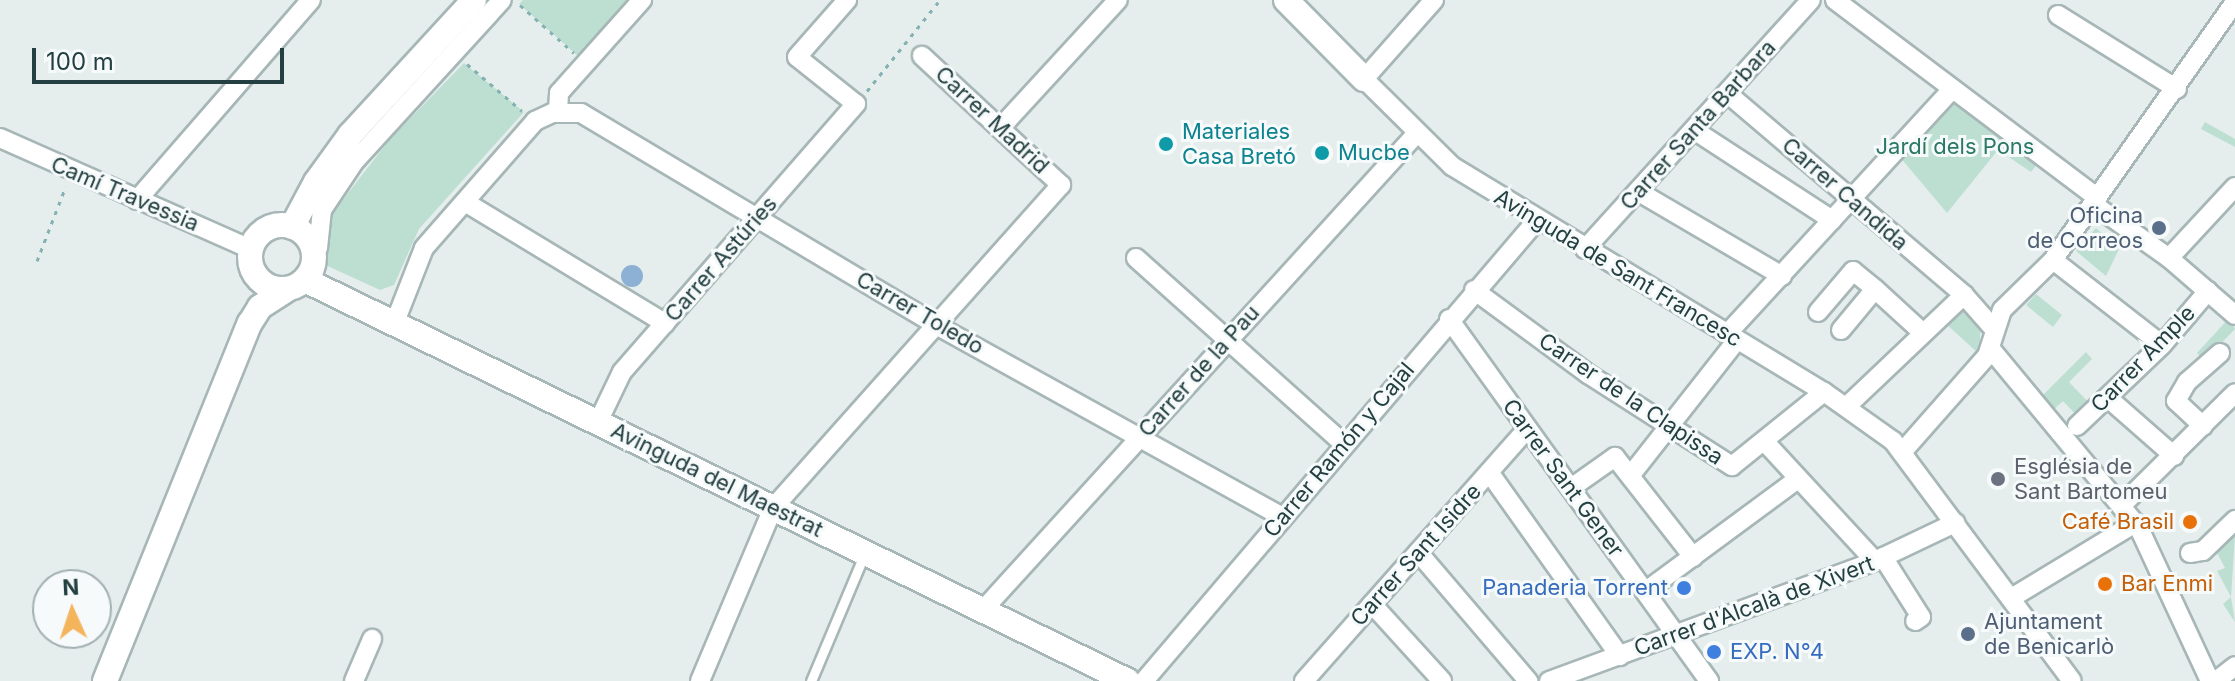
<!DOCTYPE html>
<meta charset="utf-8">
<style>
body{margin:0}
#map{position:relative;width:2235px;height:681px;overflow:hidden;background:#e5eeed;font-family:Inter,sans-serif}
div>[style]{position:absolute}
.green>*{inset:0;background:#bddfd2}
.water>*{inset:0;background:#8cb1d4}
.round{border-radius:50%}
.path>*{height:3px;margin-top:-1.5px;transform-origin:0;background:repeating-linear-gradient(90deg,#85b1b2 0 4px,transparent 0 10px)}
.roads{filter:drop-shadow(2px 0 #a7b6b6) drop-shadow(-2px 0 #a7b6b6) drop-shadow(0 2px #a7b6b6) drop-shadow(0 -2px #a7b6b6)}
.lane>*{height:9px;margin:-4.5px;padding:0 4.5px;transform-origin:4.5px;border-radius:4.5px;background:#fff}
.street>*{height:18px;margin:-9px;padding:0 9px;transform-origin:9px;border-radius:9px;background:#fff}
.secondary>*{height:24px;margin:-12px;padding:0 12px;transform-origin:12px;border-radius:12px;background:#fff}
.secondary>.ring{margin:-12px;padding:0;box-sizing:content-box;background:none;border:24px solid #fff;border-radius:50%}
.dots>*{width:22px;height:22px;translate:-50% -50%;box-sizing:border-box;border:4px solid #f6fafa;border-radius:50%}
span{translate:-50% -50%;white-space:nowrap;text-align:center;line-height:1.15;-webkit-text-stroke:6px #f6fafa;paint-order:stroke}
.street-label{font-size:22px;color:#233f41}
.culture-label{font-size:22px;color:#0d838f}
.left{translate:0 -50%;text-align:left}
.park-label{font-size:22px;color:#2c7963}
.service-label{font-size:22px;color:#4e5e75}
.right{translate:-100% -50%;text-align:right}
.worship-label{font-size:22px;color:#5b616d}
.food-label{font-size:22px;color:#c56008}
.shop-label{font-size:22px;color:#366cbe}
.north{position:absolute;left:32px;top:569px;width:80px;height:80px;box-sizing:border-box;background:#f6fafa;border:2px solid #a2afb0;border-radius:50%;rotate:357deg;font-size:22px;font-weight:700;line-height:32px;text-align:center;color:#233f41}
.north::after{content:'';display:block;margin:auto;width:28px;height:36px;background:#f4b45c;clip-path:polygon(50% 0,100% 100%,50% 72%,0 100%)}
.scale{position:absolute;left:32px;top:48px;width:252px;height:36px;box-sizing:border-box;border:4px solid #233f41;border-top:0;padding-left:10px;font-size:24px;line-height:28px;white-space:nowrap;color:#233f41;-webkit-text-stroke:6px #f6fafa;paint-order:stroke}
</style>
<div id="map">
<div class="green">
<i style="clip-path:polygon(523px 0,642px 0,586px 63px,519px 4px)"></i>
<i style="clip-path:polygon(464px 63px,524px 112px,419px 229px,394px 285px,380px 290px,321px 263px,318px 248px,334px 211px,390px 139px)"></i>
<i style="clip-path:polygon(1952px 96px,2039px 162px,2031px 172px,1998px 150px,1947px 213px,1899px 156px)"></i>
<i style="clip-path:polygon(2205px 122px,2235px 139px,2235px 147px,2201px 129px)"></i>
<i style="clip-path:polygon(2096px 228px,2119px 249px,2106px 276px,2076px 251px)"></i>
<i style="clip-path:polygon(2036px 294px,2062px 315px,2053px 327px,2026px 305px)"></i>
<i style="clip-path:polygon(1964px 306px,1981px 321px,1979px 354px,1945px 323px)"></i>
<i style="clip-path:polygon(2230px 317px,2235px 329px,2204px 361px,2197px 353px)"></i>
<i style="clip-path:polygon(2086px 352px,2092px 359px,2069px 382px,2091px 405px,2079px 418px,2063px 401px,2052px 411px,2041px 397px)"></i>
<i style="clip-path:polygon(2235px 535px,2231px 597px,2235px 622px,2223px 604px,2231px 597px,2217px 571px,2225px 568px,2213px 545px)"></i>
</div>
<div class="water">
<i class="round" style="left:621px;top:265px;width:22px;height:22px"></i>
</div>
<div class="path">
<i style="left:520px;top:5px;width:72px;rotate:41.6deg"></i>
<i style="left:467px;top:64px;width:72px;rotate:40.5deg"></i>
<i style="left:867px;top:91px;width:117px;rotate:-51.3deg"></i>
<i style="left:37px;top:261px;width:80px;rotate:-68.9deg"></i>
</div>
<div class="roads">
<div class="lane">
<i style="left:811px;top:681px;width:137px;rotate:-67.2deg"></i>
</div>
<div class="street">
<i style="left:1434px;top:0;width:106px;rotate:131.5deg"></i>
<i style="left:1364px;top:79px;width:124px;rotate:44.7deg"></i>
<i style="left:1452px;top:166px;width:435px;rotate:31.3deg"></i>
<i style="left:1824px;top:392px;width:85px;rotate:35.4deg"></i>
<i style="left:1893px;top:441px;width:299px;rotate:53.3deg"></i>
<i style="left:1835px;top:0;width:329px;rotate:37deg"></i>
<i style="left:2058px;top:15px;width:140px;rotate:31.9deg"></i>
<i style="left:1727px;top:93px;width:311px;rotate:40.4deg"></i>
<i style="left:1964px;top:295px;width:44px;rotate:48.7deg"></i>
<i style="left:558px;top:112px;width:19px;rotate:-87deg"></i>
<i style="left:559px;top:93px;width:125px;rotate:-48.3deg"></i>
<i style="left:1002px;top:126px;width:171px;rotate:-47.4deg"></i>
<i style="left:1694px;top:130px;width:165px;rotate:33.1deg"></i>
<i style="left:0;top:138px;width:274px;rotate:23.9deg"></i>
<i style="left:1639px;top:192px;width:166px;rotate:30.4deg"></i>
<i style="left:137px;top:200px;width:265px;rotate:-49deg"></i>
<i style="left:465px;top:202px;width:234px;rotate:31.2deg"></i>
<i style="left:2093px;top:204px;width:93px;rotate:35.4deg"></i>
<i style="left:2169px;top:258px;width:87px;rotate:40.8deg"></i>
<i style="left:318px;top:248px;width:38px;rotate:-84deg"></i>
<i style="left:322px;top:210px;width:58px;rotate:-56.3deg"></i>
<i style="left:354px;top:162px;width:219px;rotate:-47.6deg"></i>
<i style="left:1585px;top:249px;width:336px;rotate:-47.8deg"></i>
<i style="left:1136px;top:258px;width:279px;rotate:41.8deg"></i>
<i style="left:2169px;top:258px;width:97px;rotate:-47.1deg"></i>
<i style="left:2053px;top:260px;width:138px;rotate:37.9deg"></i>
<i style="left:1474px;top:290px;width:142px;rotate:36.4deg"></i>
<i style="left:1588px;top:374px;width:171px;rotate:32.6deg"></i>
<i style="left:1732px;top:466px;width:118px;rotate:-38.8deg"></i>
<i style="left:1818px;top:312px;width:54px;rotate:-49.5deg"></i>
<i style="left:1853px;top:271px;width:28px;rotate:39deg"></i>
<i style="left:1449px;top:319px;width:446px;rotate:54.3deg"></i>
<i style="left:395px;top:322px;width:79px;rotate:-68.6deg"></i>
<i style="left:424px;top:248px;width:169px;rotate:-48.8deg"></i>
<i style="left:535px;top:121px;width:19px;rotate:-25deg"></i>
<i style="left:552px;top:113px;width:29px"></i>
<i style="left:581px;top:113px;width:413px;rotate:30.8deg"></i>
<i style="left:936px;top:325px;width:397px;rotate:29deg"></i>
<i style="left:1841px;top:330px;width:53px;rotate:-50.3deg"></i>
<i style="left:1875px;top:289px;width:65px;rotate:42.5deg"></i>
<i style="left:1727px;top:334px;width:333px;rotate:-47.4deg"></i>
<i style="left:1990px;top:348px;width:234px;rotate:50.4deg"></i>
<i style="left:2139px;top:528px;width:169px;rotate:65.1deg"></i>
<i style="left:2108px;top:398px;width:88px;rotate:41.3deg"></i>
<i style="left:1846px;top:407px;width:163px;rotate:-43.5deg"></i>
<i style="left:598px;top:422px;width:55px;rotate:-64.4deg"></i>
<i style="left:622px;top:372px;width:356px;rotate:-48.9deg"></i>
<i style="left:856px;top:104px;width:75px;rotate:-141.5deg"></i>
<i style="left:797px;top:57px;width:76px;rotate:-48.7deg"></i>
<i style="left:2077px;top:426px;width:117px;rotate:-43.6deg"></i>
<i style="left:2162px;top:345px;width:71px;rotate:-49.6deg"></i>
<i style="left:2203px;top:426px;width:37px;rotate:-137deg"></i>
<i style="left:2176px;top:401px;width:22px;rotate:-60deg"></i>
<i style="left:2187px;top:382px;width:44px;rotate:-41.3deg"></i>
<i style="left:1765px;top:442px;width:162px;rotate:47.3deg"></i>
<i style="left:1904px;top:450px;width:125px;rotate:-48.6deg"></i>
<i style="left:1987px;top:356px;width:48px;rotate:-71.9deg"></i>
<i style="left:2002px;top:310px;width:71px;rotate:-44.4deg"></i>
<i style="left:2053px;top:260px;width:316px;rotate:-54.8deg"></i>
<i style="left:1489px;top:472px;width:226px;rotate:54.6deg"></i>
<i style="left:1630px;top:476px;width:173px;rotate:-51.8deg"></i>
<i style="left:1571px;top:488px;width:54px;rotate:-35.2deg"></i>
<i style="left:1615px;top:457px;width:127px;rotate:52deg"></i>
<i style="left:2122px;top:505px;width:159px;rotate:-44.7deg"></i>
<i style="left:1418px;top:552px;width:170px;rotate:49.5deg"></i>
<i style="left:2190px;top:553px;width:13px;rotate:-9deg"></i>
<i style="left:2203px;top:551px;width:45px;rotate:-44.1deg"></i>
<i style="left:1883px;top:557px;width:71px;rotate:57.7deg"></i>
<i style="left:1921px;top:617px;width:7px;rotate:146deg"></i>
<i style="left:1646px;top:591px;width:189px;rotate:-36.4deg"></i>
<i style="left:2013px;top:597px;width:143px;rotate:-31.2deg"></i>
<i style="left:1372px;top:604px;width:104px;rotate:47.7deg"></i>
<i style="left:983px;top:610px;width:645px;rotate:-47.7deg"></i>
<i style="left:354px;top:681px;width:46px;rotate:-66.8deg"></i>
<i style="left:700px;top:681px;width:188px;rotate:-67.1deg"></i>
<i style="left:773px;top:508px;width:433px;rotate:-48.3deg"></i>
<i style="left:1061px;top:185px;width:190px;rotate:-137.1deg"></i>
<i style="left:1144px;top:681px;width:606px;rotate:-49.55deg"></i>
<i style="left:1304px;top:681px;width:337px;rotate:-48.5deg"></i>
<i style="left:1549px;top:681px;width:347px;rotate:-20.2deg"></i>
<i style="left:1875px;top:561px;width:89px;rotate:-25.4deg"></i>
<i style="left:2216px;top:681px;width:24px;rotate:-38deg"></i>
</div>
<div class="secondary">
<i style="left:1286px;top:0;width:111px;rotate:45.4deg"></i>
<i class="ring" style="left:250px;top:225px;width:40px;height:40px"></i>
<i style="left:292px;top:227px;width:51px;rotate:-61.9deg"></i>
<i style="left:316px;top:182px;width:58px;rotate:-54.1deg"></i>
<i style="left:350px;top:135px;width:183px;rotate:-47.4deg"></i>
<i style="left:305px;top:280px;width:915px;rotate:25.98deg"></i>
<i style="left:105px;top:681px;width:386px;rotate:-68deg"></i>
<i style="left:250px;top:323px;width:19px;rotate:-58deg"></i>
<i style="left:260px;top:307px;width:31px;rotate:-33deg"></i>
</div>
</div>
<div class="dots">
<i style="left:1166px;top:144px;background:#0f9aa8"></i>
<i style="left:1322px;top:153px;background:#0f9aa8"></i>
<i style="left:2159px;top:228px;background:#5c6f8a"></i>
<i style="left:1998px;top:479px;background:#6b7280"></i>
<i style="left:2190px;top:522px;background:#e8710a"></i>
<i style="left:2105px;top:584px;background:#e8710a"></i>
<i style="left:1684px;top:588px;background:#3f7fe0"></i>
<i style="left:1968px;top:634px;background:#5c6f8a"></i>
<i style="left:1714px;top:652px;background:#3f7fe0"></i>
</div>
<div class="street-label">
<span style="left:992px;top:120px;rotate:43deg">Carrer Madrid</span>
<span style="left:1698px;top:125px;rotate:-48deg">Carrer Santa Barbara</span>
<span style="left:125px;top:194px;rotate:23deg">Camí Travessia</span>
<span style="left:1845px;top:194px;rotate:41deg">Carrer Candida</span>
<span style="left:721px;top:259px;rotate:-49deg">Carrer Astúries</span>
<span style="left:1618px;top:268px;rotate:31deg">Avinguda de Sant Francesc</span>
<span style="left:920px;top:313px;rotate:30deg">Carrer Toledo</span>
<span style="left:2143px;top:359px;rotate:-46deg">Carrer Ample</span>
<span style="left:1199px;top:371px;rotate:-48deg">Carrer de la Pau</span>
<span style="left:1631px;top:399px;rotate:34deg">Carrer de la Clapissa</span>
<span style="left:1339px;top:450px;rotate:-50deg">Carrer Ramón y Cajal</span>
<span style="left:1563px;top:478px;rotate:54deg">Carrer Sant Gener</span>
<span style="left:717px;top:480px;rotate:26deg">Avinguda del Maestrat</span>
<span style="left:1416px;top:555px;rotate:-48deg">Carrer Sant Isidre</span>
<span style="left:1754px;top:606px;rotate:-20deg">Carrer d'Alcalà de Xivert</span>
</div>
<div class="culture-label">
<span class="left" style="left:1182px;top:144px">Materiales<br>Casa Bretó</span>
<span class="left" style="left:1338px;top:153px">Mucbe</span>
</div>
<div class="park-label">
<span style="left:1955px;top:147px">Jardí dels Pons</span>
</div>
<div class="service-label">
<span class="right" style="left:2143px;top:228px">Oficina<br>de Correos</span>
<span class="left" style="left:1984px;top:634px">Ajuntament<br>de Benicarlò</span>
</div>
<div class="worship-label">
<span class="left" style="left:2014px;top:479px">Església de<br>Sant Bartomeu</span>
</div>
<div class="food-label">
<span class="right" style="left:2174px;top:522px">Café Brasil</span>
<span class="left" style="left:2121px;top:584px">Bar Enmi</span>
</div>
<div class="shop-label">
<span class="right" style="left:1668px;top:588px">Panaderia Torrent</span>
<span class="left" style="left:1730px;top:652px">EXP. N°4</span>
</div>
<div class="north">N</div>
<div class="scale">100 m</div>
</div>
